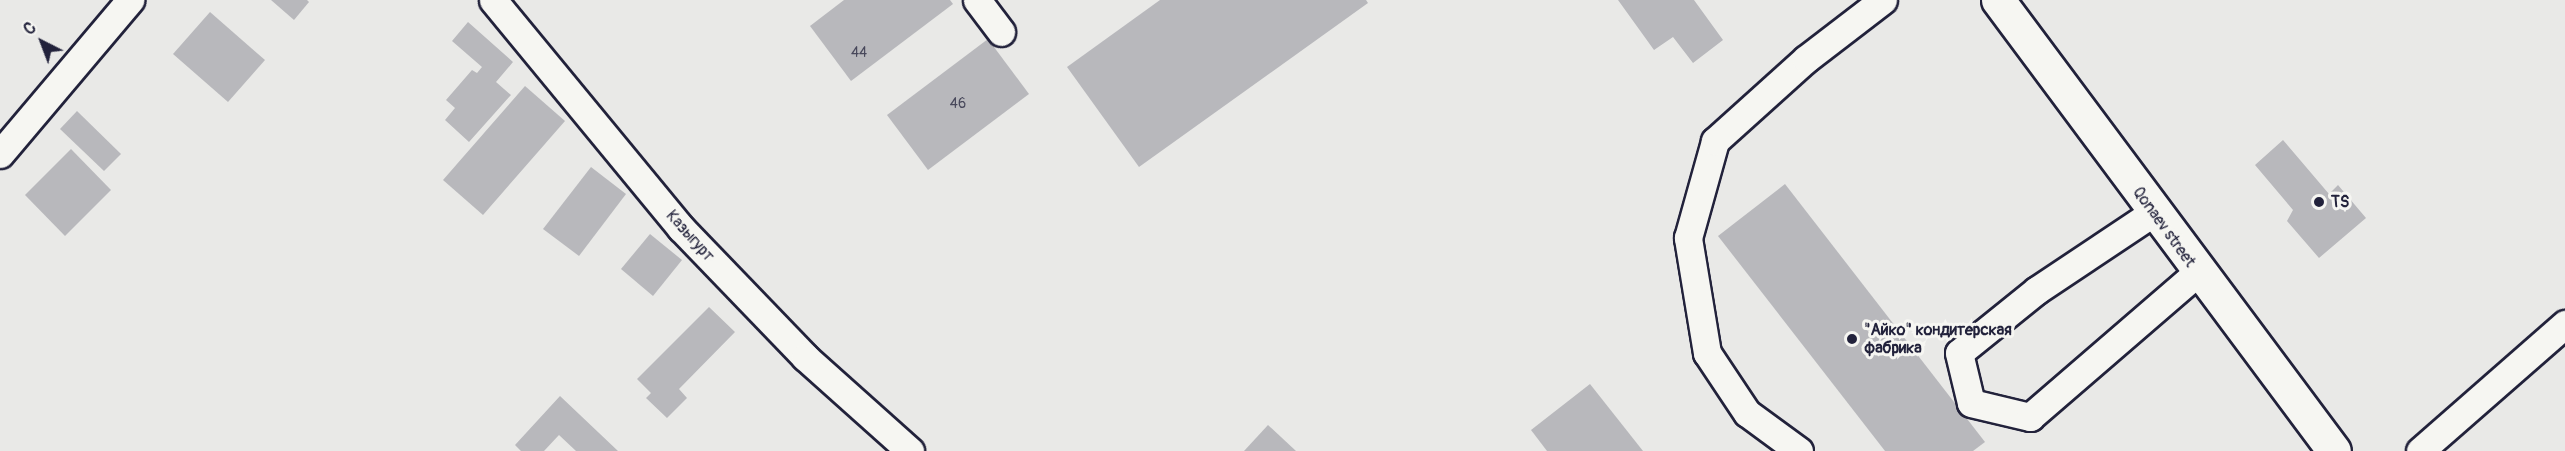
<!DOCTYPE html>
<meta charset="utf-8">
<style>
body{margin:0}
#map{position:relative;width:2565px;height:451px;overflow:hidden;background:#e9e9e7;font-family:Pangolin,sans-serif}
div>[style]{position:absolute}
.building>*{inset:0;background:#b8b8bc}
.roads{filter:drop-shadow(2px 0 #22223b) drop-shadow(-2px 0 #22223b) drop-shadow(0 2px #22223b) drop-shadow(0 -2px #22223b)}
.street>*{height:27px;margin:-13.5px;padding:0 13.5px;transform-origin:13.5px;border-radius:13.5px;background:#f6f6f2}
.secondary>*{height:33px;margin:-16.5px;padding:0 16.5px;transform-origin:16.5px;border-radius:16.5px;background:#f6f6f2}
.dots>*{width:16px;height:16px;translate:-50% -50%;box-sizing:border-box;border:3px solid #f6f6f2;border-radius:50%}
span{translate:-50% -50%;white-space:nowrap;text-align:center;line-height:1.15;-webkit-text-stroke:6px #f6f6f2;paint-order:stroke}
.number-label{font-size:14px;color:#48485b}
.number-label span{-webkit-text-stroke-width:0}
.poi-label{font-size:16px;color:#22223b;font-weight:700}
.left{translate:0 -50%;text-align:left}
.street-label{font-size:16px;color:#22223b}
.north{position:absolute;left:12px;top:12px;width:60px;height:60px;-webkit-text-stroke:4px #f6f6f2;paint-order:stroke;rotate:318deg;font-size:16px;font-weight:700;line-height:24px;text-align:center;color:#22223b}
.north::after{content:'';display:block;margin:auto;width:21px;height:27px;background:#22223b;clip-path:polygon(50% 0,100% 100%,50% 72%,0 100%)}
</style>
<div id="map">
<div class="building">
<i style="clip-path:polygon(271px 0,307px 0,309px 2px,294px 20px)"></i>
<i style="clip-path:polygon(844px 0,950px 0,953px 4px,851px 81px,810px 26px)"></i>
<i style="clip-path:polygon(1160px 0,1366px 0,1368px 3px,1139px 167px,1067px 67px)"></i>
<i style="clip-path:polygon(1618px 0,1694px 0,1723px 40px,1693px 63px,1673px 37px,1654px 50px)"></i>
<i style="clip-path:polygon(210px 12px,265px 60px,228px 102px,173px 54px)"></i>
<i style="clip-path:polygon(468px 22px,513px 62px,496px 82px,511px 95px,469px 142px,445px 120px,455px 108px,446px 100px,472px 70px,477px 73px,482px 67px,452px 41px)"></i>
<i style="clip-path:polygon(988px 39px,1029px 94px,928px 170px,887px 115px)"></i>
<i style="clip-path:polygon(525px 86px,565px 121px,483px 215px,443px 180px)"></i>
<i style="clip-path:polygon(77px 111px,121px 154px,104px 171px,60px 129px)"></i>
<i style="clip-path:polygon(2283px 140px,2329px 194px,2338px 185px,2366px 218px,2319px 258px,2287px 221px,2293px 210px,2255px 165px)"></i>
<i style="clip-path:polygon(71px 149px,111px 190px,65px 236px,25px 195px)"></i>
<i style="clip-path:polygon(591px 167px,626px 194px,579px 256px,543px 229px)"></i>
<i style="clip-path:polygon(1785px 184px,1985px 442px,1973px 451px,1885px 451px,1718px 236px)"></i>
<i style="clip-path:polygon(650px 234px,682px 260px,653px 296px,621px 269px)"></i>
<i style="clip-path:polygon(709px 307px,735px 332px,679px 389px,687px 398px,667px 418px,646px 398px,651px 393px,637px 379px)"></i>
<i style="clip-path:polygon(1590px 384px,1643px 451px,1547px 451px,1531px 430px)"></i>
<i style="clip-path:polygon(560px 396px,618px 451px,576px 451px,559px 435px,544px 451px,521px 451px,515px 445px)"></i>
<i style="clip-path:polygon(1268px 425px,1296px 451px,1244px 451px)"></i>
</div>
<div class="roads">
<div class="street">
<i style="left:493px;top:0;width:296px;rotate:50.5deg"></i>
<i style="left:681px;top:228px;width:179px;rotate:46.1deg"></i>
<i style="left:805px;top:357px;width:141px;rotate:41.8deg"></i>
<i style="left:977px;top:0;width:40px;rotate:53deg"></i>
<i style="left:0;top:154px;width:202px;rotate:-49.8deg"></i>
<i style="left:2154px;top:212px;width:141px;rotate:146.3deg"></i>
<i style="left:2037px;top:290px;width:100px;rotate:141.1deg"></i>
<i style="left:1959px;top:353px;width:51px;rotate:76.5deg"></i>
<i style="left:1971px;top:403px;width:61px;rotate:13.3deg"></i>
<i style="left:2030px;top:417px;width:222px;rotate:-40.8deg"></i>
<i style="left:1799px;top:451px;width:64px;rotate:-143.8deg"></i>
<i style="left:1747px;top:413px;width:72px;rotate:-123.7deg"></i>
<i style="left:1707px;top:353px;width:117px;rotate:-99.4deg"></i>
<i style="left:1688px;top:238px;width:101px;rotate:-74.4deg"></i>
<i style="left:1715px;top:141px;width:122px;rotate:-42deg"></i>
<i style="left:1806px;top:59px;width:97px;rotate:-37.5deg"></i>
<i style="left:2420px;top:451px;width:193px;rotate:-41.2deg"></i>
</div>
<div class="secondary">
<i style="left:1998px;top:0;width:562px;rotate:53.31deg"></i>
</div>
</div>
<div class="dots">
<i style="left:2319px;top:202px;background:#22223b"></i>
<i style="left:1852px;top:339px;background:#22223b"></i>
</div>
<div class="number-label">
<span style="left:859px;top:53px">44</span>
<span style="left:958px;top:104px">46</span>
</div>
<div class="poi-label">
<span class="left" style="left:2331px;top:202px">TS</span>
<span class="left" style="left:1864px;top:339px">"Айко" кондитерская<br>фабрика</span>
</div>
<div class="street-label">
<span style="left:2164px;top:227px;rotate:54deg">Qonaev street</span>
<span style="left:690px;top:236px;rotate:48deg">Казыгурт</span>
</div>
<div class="north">С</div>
</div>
